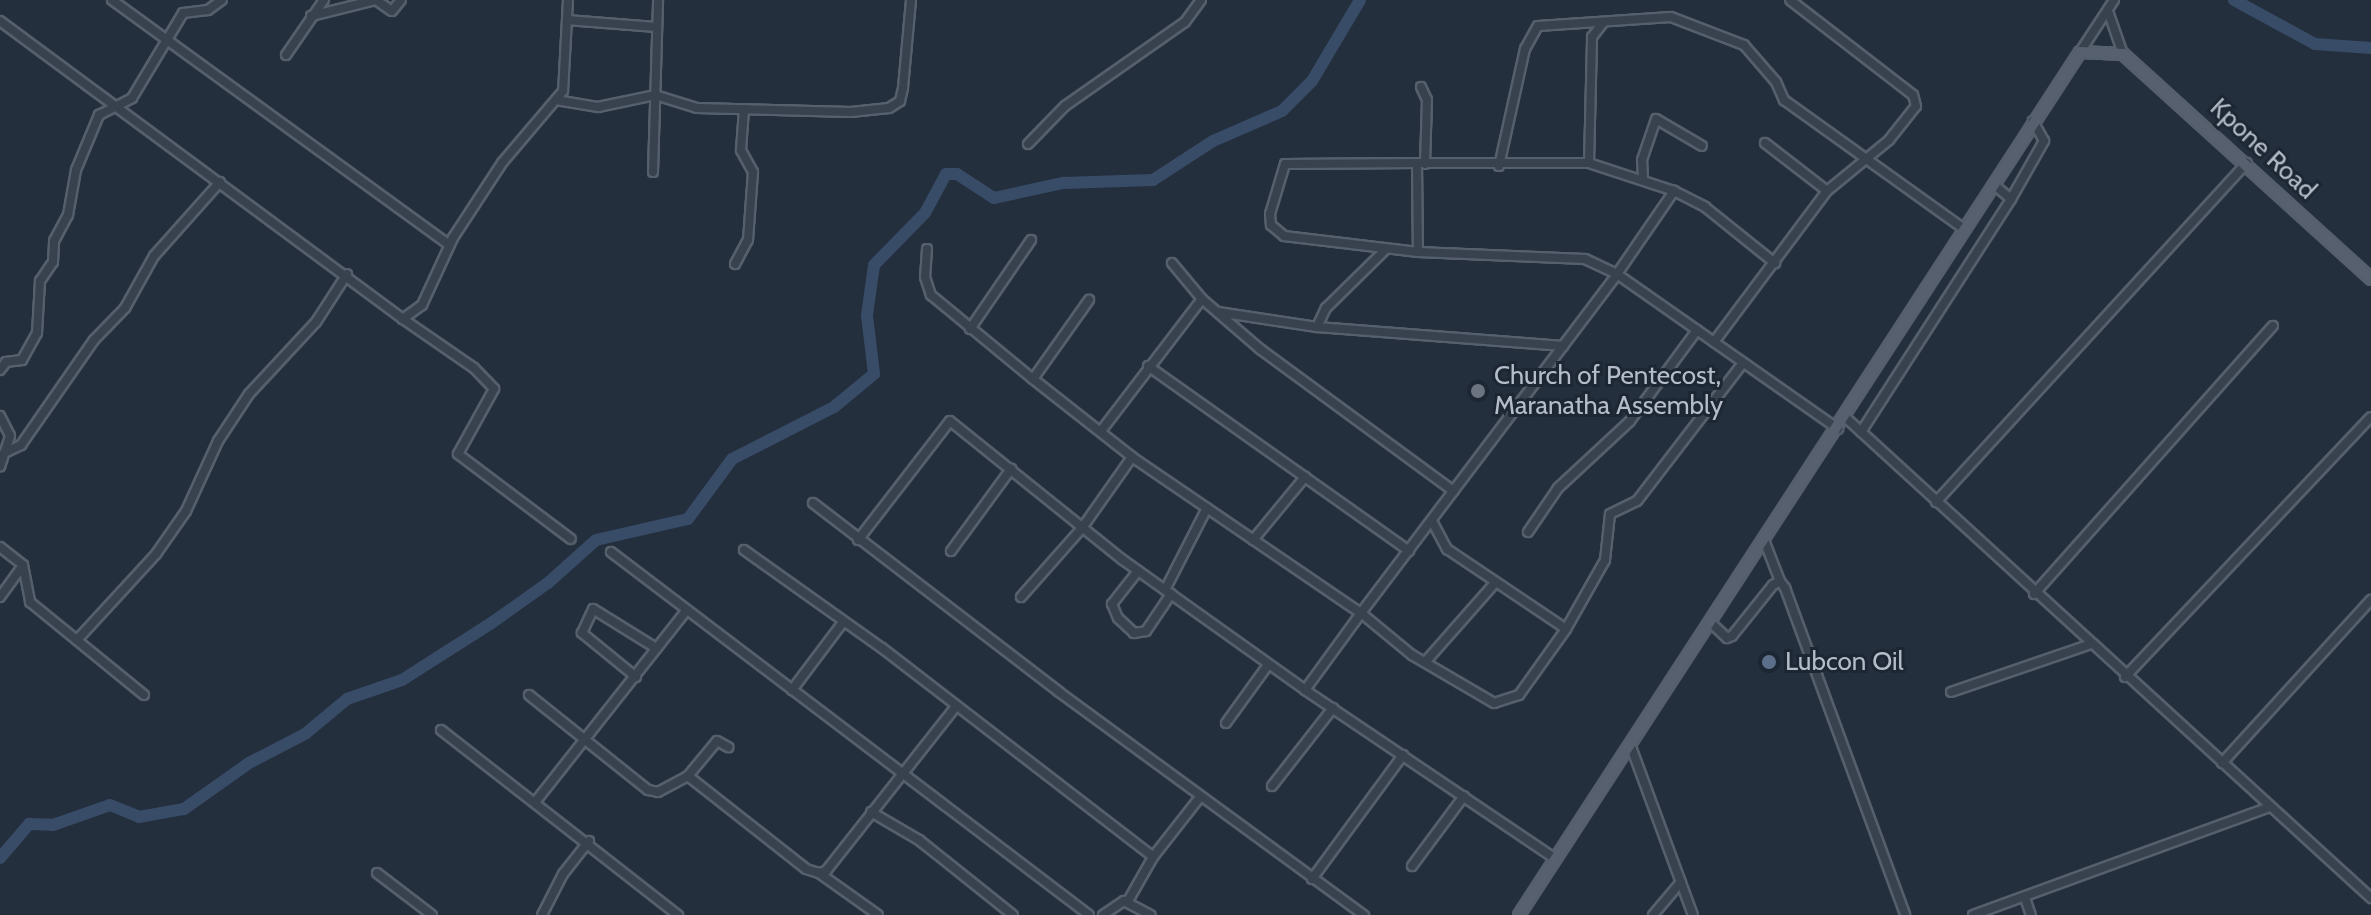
<!DOCTYPE html>
<style>
body{margin:0}
#map{position:relative;width:2371px;height:915px;overflow:hidden;background:#242f3e;font-family:Cabin,sans-serif}
div>[style]{position:absolute}
.river>*{height:12px;margin:-6px;padding:0 6px;transform-origin:6px;border-radius:6px;background:#394c67}
.roads{filter:drop-shadow(2px 0 #565f6c) drop-shadow(-2px 0 #565f6c) drop-shadow(0 2px #565f6c) drop-shadow(0 -2px #565f6c)}
.minor>*{height:8px;margin:-4px;padding:0 4px;transform-origin:4px;border-radius:4px;background:#38414e}
.major>*{height:10px;margin:-5px;padding:0 5px;transform-origin:5px;border-radius:5px;background:#56606e}
.dots>*{width:22px;height:22px;translate:-50% -50%;box-sizing:border-box;border:4px solid #1d2633;border-radius:50%}
span{translate:-50% -50%;white-space:nowrap;text-align:center;line-height:1.15;-webkit-text-stroke:6px #1d2633;paint-order:stroke}
.street-label{font-size:26px;color:#b4bcc9}
.poi-label{font-size:26px;color:#b4bcc9}
.left{translate:0 -50%;text-align:left}
</style>
<div id="map">
<div class="river">
<i style="left:2234px;top:0;width:92px;rotate:28.5deg"></i>
<i style="left:2315px;top:44px;width:56px;rotate:4.1deg"></i>
<i style="left:0;top:858px;width:45px;rotate:-49.5deg"></i>
<i style="left:29px;top:824px;width:24px;rotate:2deg"></i>
<i style="left:53px;top:825px;width:60px;rotate:-19.3deg"></i>
<i style="left:110px;top:805px;width:31px;rotate:22deg"></i>
<i style="left:139px;top:817px;width:46px;rotate:-10.1deg"></i>
<i style="left:184px;top:809px;width:80px;rotate:-35.3deg"></i>
<i style="left:249px;top:763px;width:63px;rotate:-27.4deg"></i>
<i style="left:305px;top:734px;width:55px;rotate:-39.8deg"></i>
<i style="left:347px;top:699px;width:58px;rotate:-19.1deg"></i>
<i style="left:402px;top:680px;width:104px;rotate:-32.5deg"></i>
<i style="left:490px;top:624px;width:71px;rotate:-35.3deg"></i>
<i style="left:548px;top:583px;width:64px;rotate:-41.9deg"></i>
<i style="left:596px;top:540px;width:94px;rotate:-12.9deg"></i>
<i style="left:688px;top:519px;width:74px;rotate:-53.7deg"></i>
<i style="left:732px;top:459px;width:114px;rotate:-27deg"></i>
<i style="left:834px;top:407px;width:52px;rotate:-39.5deg"></i>
<i style="left:874px;top:374px;width:59px;rotate:-96.8deg"></i>
<i style="left:867px;top:315px;width:50px;rotate:-82deg"></i>
<i style="left:874px;top:265px;width:73px;rotate:-45.6deg"></i>
<i style="left:925px;top:213px;width:44px;rotate:-61.7deg"></i>
<i style="left:946px;top:174px;width:11px"></i>
<i style="left:957px;top:174px;width:44px;rotate:33deg"></i>
<i style="left:994px;top:198px;width:71px;rotate:-12.3deg"></i>
<i style="left:1063px;top:183px;width:90px;rotate:-1.9deg"></i>
<i style="left:1153px;top:180px;width:72px;rotate:-33deg"></i>
<i style="left:1213px;top:141px;width:75px;rotate:-23.5deg"></i>
<i style="left:1282px;top:111px;width:42px;rotate:-45deg"></i>
<i style="left:1312px;top:81px;width:94px;rotate:-59.3deg"></i>
</div>
<div class="roads">
<div class="minor">
<i style="left:112px;top:0;width:417px;rotate:36deg"></i>
<i style="left:376px;top:0;width:19px;rotate:35deg"></i>
<i style="left:392px;top:11px;width:14px;rotate:-51deg"></i>
<i style="left:568px;top:0;width:91px;rotate:93.1deg"></i>
<i style="left:563px;top:91px;width:94px;rotate:130.3deg"></i>
<i style="left:502px;top:163px;width:90px;rotate:123.2deg"></i>
<i style="left:453px;top:238px;width:74px;rotate:114.8deg"></i>
<i style="left:422px;top:305px;width:24px;rotate:144deg"></i>
<i style="left:403px;top:319px;width:86px;rotate:34.6deg"></i>
<i style="left:474px;top:368px;width:29px;rotate:46deg"></i>
<i style="left:494px;top:389px;width:74px;rotate:119deg"></i>
<i style="left:458px;top:454px;width:141px;rotate:37deg"></i>
<i style="left:2108px;top:11px;width:46px;rotate:70.8deg"></i>
<i style="left:311px;top:16px;width:66px;rotate:-14deg"></i>
<i style="left:567px;top:20px;width:89px;rotate:4.5deg"></i>
<i style="left:0;top:21px;width:501px;rotate:36.48deg"></i>
<i style="left:2080px;top:52px;width:62px;rotate:-56.8deg"></i>
<i style="left:286px;top:55px;width:67px;rotate:-55.4deg"></i>
<i style="left:1421px;top:87px;width:14px;rotate:65deg"></i>
<i style="left:1427px;top:100px;width:64px;rotate:91.8deg"></i>
<i style="left:556px;top:100px;width:43px;rotate:9.5deg"></i>
<i style="left:598px;top:107px;width:58px;rotate:-11.9deg"></i>
<i style="left:655px;top:95px;width:44px;rotate:17.2deg"></i>
<i style="left:697px;top:108px;width:154px;rotate:1.5deg"></i>
<i style="left:851px;top:112px;width:38px;rotate:-6deg"></i>
<i style="left:889px;top:108px;width:13px;rotate:-32deg"></i>
<i style="left:900px;top:101px;width:13px;rotate:-77deg"></i>
<i style="left:903px;top:88px;width:88px;rotate:-84.8deg"></i>
<i style="left:1765px;top:143px;width:78px;rotate:37.7deg"></i>
<i style="left:1028px;top:144px;width:53px;rotate:-45.8deg"></i>
<i style="left:1065px;top:106px;width:146px;rotate:-35deg"></i>
<i style="left:1185px;top:22px;width:27px;rotate:-54deg"></i>
<i style="left:1417px;top:163px;width:132px;rotate:179.6deg"></i>
<i style="left:1285px;top:164px;width:52px;rotate:106.7deg"></i>
<i style="left:1270px;top:214px;width:11px;rotate:85deg"></i>
<i style="left:1271px;top:225px;width:17px;rotate:40deg"></i>
<i style="left:1284px;top:236px;width:135px;rotate:6.8deg"></i>
<i style="left:1589px;top:163px;width:172px;rotate:180deg"></i>
<i style="left:1417px;top:163px;width:89px;rotate:89.4deg"></i>
<i style="left:1418px;top:252px;width:167px;rotate:2.4deg"></i>
<i style="left:1585px;top:259px;width:35px;rotate:25deg"></i>
<i style="left:1617px;top:274px;width:270px;rotate:35deg"></i>
<i style="left:1499px;top:166px;width:120px;rotate:-77.5deg"></i>
<i style="left:1525px;top:49px;width:26px;rotate:-61deg"></i>
<i style="left:1538px;top:26px;width:133px;rotate:-3.9deg"></i>
<i style="left:1671px;top:17px;width:78px;rotate:21deg"></i>
<i style="left:1744px;top:45px;width:49px;rotate:49.1deg"></i>
<i style="left:1776px;top:82px;width:20px;rotate:66deg"></i>
<i style="left:1784px;top:100px;width:221px;rotate:35.6deg"></i>
<i style="left:653px;top:172px;width:172px;rotate:-88.3deg"></i>
<i style="left:1643px;top:178px;width:18px;rotate:-93deg"></i>
<i style="left:1642px;top:160px;width:43px;rotate:-71.1deg"></i>
<i style="left:1656px;top:119px;width:53px;rotate:30.4deg"></i>
<i style="left:1674px;top:191px;width:35px;rotate:27deg"></i>
<i style="left:1705px;top:207px;width:90px;rotate:38.7deg"></i>
<i style="left:2011px;top:199px;width:67px;rotate:-60.4deg"></i>
<i style="left:2044px;top:141px;width:23px;rotate:-119deg"></i>
<i style="left:927px;top:249px;width:28px;rotate:94deg"></i>
<i style="left:925px;top:277px;width:19px;rotate:72deg"></i>
<i style="left:931px;top:295px;width:132px;rotate:39.5deg"></i>
<i style="left:1033px;top:379px;width:126px;rotate:38.2deg"></i>
<i style="left:1132px;top:457px;width:277px;rotate:34.3deg"></i>
<i style="left:1361px;top:613px;width:66px;rotate:39.5deg"></i>
<i style="left:1412px;top:655px;width:95px;rotate:30.3deg"></i>
<i style="left:1494px;top:703px;width:26px;rotate:-18deg"></i>
<i style="left:1519px;top:695px;width:81px;rotate:-54.5deg"></i>
<i style="left:1566px;top:629px;width:79px;rotate:-60.5deg"></i>
<i style="left:1605px;top:560px;width:46px;rotate:-83.8deg"></i>
<i style="left:1610px;top:514px;width:30px;rotate:-26deg"></i>
<i style="left:1637px;top:501px;width:174px;rotate:-52.5deg"></i>
<i style="left:1172px;top:263px;width:47px;rotate:50.2deg"></i>
<i style="left:735px;top:264px;width:27px;rotate:-62deg"></i>
<i style="left:748px;top:240px;width:68px;rotate:-85.8deg"></i>
<i style="left:753px;top:172px;width:25px;rotate:-119deg"></i>
<i style="left:741px;top:150px;width:41px;rotate:-85.8deg"></i>
<i style="left:1218px;top:312px;width:100px;rotate:8.6deg"></i>
<i style="left:1317px;top:327px;width:247px;rotate:4.4deg"></i>
<i style="left:1317px;top:327px;width:21px;rotate:-65deg"></i>
<i style="left:1326px;top:308px;width:83px;rotate:-44.5deg"></i>
<i style="left:970px;top:329px;width:108px;rotate:-55.6deg"></i>
<i style="left:1714px;top:342px;width:189px;rotate:-53.2deg"></i>
<i style="left:1827px;top:191px;width:80px;rotate:-39.4deg"></i>
<i style="left:1889px;top:140px;width:43px;rotate:-51.5deg"></i>
<i style="left:1916px;top:106px;width:11px;rotate:-105deg"></i>
<i style="left:1913px;top:95px;width:155px;rotate:-142.3deg"></i>
<i style="left:1148px;top:366px;width:320px;rotate:35.3deg"></i>
<i style="left:0;top:370px;width:10px;rotate:-53deg"></i>
<i style="left:6px;top:362px;width:16px;rotate:-7deg"></i>
<i style="left:22px;top:360px;width:31px;rotate:-61deg"></i>
<i style="left:37px;top:333px;width:52px;rotate:-86.7deg"></i>
<i style="left:40px;top:281px;width:23px;rotate:-56deg"></i>
<i style="left:53px;top:262px;width:21px;rotate:-87deg"></i>
<i style="left:54px;top:241px;width:30px;rotate:-62deg"></i>
<i style="left:68px;top:215px;width:46px;rotate:-79.9deg"></i>
<i style="left:76px;top:170px;width:60px;rotate:-67.3deg"></i>
<i style="left:99px;top:115px;width:37px;rotate:-27deg"></i>
<i style="left:132px;top:98px;width:99px;rotate:-59deg"></i>
<i style="left:183px;top:13px;width:25px;rotate:-7deg"></i>
<i style="left:208px;top:10px;width:17px;rotate:-36deg"></i>
<i style="left:1033px;top:379px;width:97px;rotate:-54.7deg"></i>
<i style="left:0;top:416px;width:22px;rotate:63deg"></i>
<i style="left:10px;top:436px;width:32px;rotate:108deg"></i>
<i style="left:1845px;top:417px;width:713px;rotate:42.44deg"></i>
<i style="left:1101px;top:431px;width:166px;rotate:-52.6deg"></i>
<i style="left:1202px;top:299px;width:77px;rotate:40.8deg"></i>
<i style="left:1260px;top:349px;width:240px;rotate:36.3deg"></i>
<i style="left:1861px;top:432px;width:277px;rotate:-57.2deg"></i>
<i style="left:2011px;top:199px;width:23px;rotate:-140deg"></i>
<i style="left:4px;top:453px;width:19px;rotate:-25deg"></i>
<i style="left:21px;top:445px;width:128px;rotate:-55.2deg"></i>
<i style="left:94px;top:340px;width:45px;rotate:-45.9deg"></i>
<i style="left:125px;top:308px;width:60px;rotate:-60.9deg"></i>
<i style="left:154px;top:256px;width:99px;rotate:-48.3deg"></i>
<i style="left:1936px;top:502px;width:460px;rotate:-47.5deg"></i>
<i style="left:813px;top:503px;width:310px;rotate:37.5deg"></i>
<i style="left:1059px;top:692px;width:378px;rotate:36.2deg"></i>
<i style="left:1433px;top:523px;width:30px;rotate:62deg"></i>
<i style="left:1447px;top:549px;width:143px;rotate:33.9deg"></i>
<i style="left:1528px;top:532px;width:53px;rotate:-55.7deg"></i>
<i style="left:1558px;top:488px;width:98px;rotate:-42.9deg"></i>
<i style="left:1630px;top:421px;width:113px;rotate:-53.6deg"></i>
<i style="left:858px;top:540px;width:150px;rotate:-52.3deg"></i>
<i style="left:950px;top:421px;width:222px;rotate:38.8deg"></i>
<i style="left:1123px;top:560px;width:224px;rotate:35.5deg"></i>
<i style="left:1305px;top:690px;width:92px;rotate:-53.9deg"></i>
<i style="left:1253px;top:540px;width:82px;rotate:-50.5deg"></i>
<i style="left:1764px;top:540px;width:44px;rotate:68.7deg"></i>
<i style="left:0;top:547px;width:29px;rotate:38deg"></i>
<i style="left:23px;top:565px;width:38px;rotate:79deg"></i>
<i style="left:30px;top:602px;width:147px;rotate:39.2deg"></i>
<i style="left:744px;top:550px;width:169px;rotate:35.4deg"></i>
<i style="left:882px;top:648px;width:342px;rotate:37.6deg"></i>
<i style="left:951px;top:551px;width:102px;rotate:-53.8deg"></i>
<i style="left:611px;top:552px;width:600px;rotate:37.21deg"></i>
<i style="left:1138px;top:571px;width:42px;rotate:128.2deg"></i>
<i style="left:1112px;top:604px;width:15px;rotate:67deg"></i>
<i style="left:1118px;top:618px;width:22px;rotate:43deg"></i>
<i style="left:1134px;top:633px;width:12px;rotate:-9deg"></i>
<i style="left:1146px;top:631px;width:45px;rotate:-56deg"></i>
<i style="left:1165px;top:590px;width:92px;rotate:-62.9deg"></i>
<i style="left:2034px;top:594px;width:359px;rotate:-48.3deg"></i>
<i style="left:0;top:597px;width:39px;rotate:-54deg"></i>
<i style="left:1021px;top:597px;width:92px;rotate:-48.5deg"></i>
<i style="left:1082px;top:528px;width:87px;rotate:-54.8deg"></i>
<i style="left:1361px;top:613px;width:425px;rotate:-52.9deg"></i>
<i style="left:1617px;top:274px;width:101px;rotate:-55.5deg"></i>
<i style="left:1674px;top:191px;width:89px;rotate:-161.8deg"></i>
<i style="left:1589px;top:163px;width:126px;rotate:-88.6deg"></i>
<i style="left:1592px;top:37px;width:18px;rotate:-52deg"></i>
<i style="left:1711px;top:623px;width:22px;rotate:43deg"></i>
<i style="left:1727px;top:638px;width:5px;rotate:-22deg"></i>
<i style="left:1732px;top:636px;width:65px;rotate:-51.2deg"></i>
<i style="left:1773px;top:585px;width:8px;rotate:-30deg"></i>
<i style="left:1780px;top:581px;width:9px;rotate:54deg"></i>
<i style="left:1785px;top:588px;width:348px;rotate:69.8deg"></i>
<i style="left:77px;top:640px;width:117px;rotate:-47.4deg"></i>
<i style="left:156px;top:554px;width:52px;rotate:-55.1deg"></i>
<i style="left:186px;top:511px;width:77px;rotate:-65.4deg"></i>
<i style="left:218px;top:441px;width:56px;rotate:-56.6deg"></i>
<i style="left:249px;top:394px;width:98px;rotate:-47.1deg"></i>
<i style="left:316px;top:322px;width:57px;rotate:-57.1deg"></i>
<i style="left:1427px;top:660px;width:103px;rotate:-48.6deg"></i>
<i style="left:636px;top:677px;width:70px;rotate:-140.8deg"></i>
<i style="left:582px;top:633px;width:26px;rotate:-65deg"></i>
<i style="left:593px;top:609px;width:74px;rotate:31.8deg"></i>
<i style="left:2125px;top:677px;width:357px;rotate:-46.6deg"></i>
<i style="left:792px;top:690px;width:85px;rotate:-53.1deg"></i>
<i style="left:1305px;top:690px;width:303px;rotate:34deg"></i>
<i style="left:1951px;top:692px;width:145px;rotate:-18.9deg"></i>
<i style="left:529px;top:695px;width:152px;rotate:38.6deg"></i>
<i style="left:648px;top:790px;width:10px;rotate:11deg"></i>
<i style="left:658px;top:792px;width:34px;rotate:-28deg"></i>
<i style="left:688px;top:776px;width:150px;rotate:38.2deg"></i>
<i style="left:806px;top:869px;width:14px;rotate:17deg"></i>
<i style="left:819px;top:873px;width:7px;rotate:-16deg"></i>
<i style="left:826px;top:871px;width:206px;rotate:-51.7deg"></i>
<i style="left:1226px;top:723px;width:72px;rotate:-54.1deg"></i>
<i style="left:441px;top:730px;width:301px;rotate:38deg"></i>
<i style="left:1630px;top:744px;width:182px;rotate:69.8deg"></i>
<i style="left:2222px;top:763px;width:221px;rotate:-47.6deg"></i>
<i style="left:688px;top:776px;width:45px;rotate:-50.4deg"></i>
<i style="left:717px;top:741px;width:13px;rotate:29deg"></i>
<i style="left:1272px;top:786px;width:99px;rotate:-52deg"></i>
<i style="left:536px;top:801px;width:243px;rotate:-51.7deg"></i>
<i style="left:871px;top:812px;width:56px;rotate:30.3deg"></i>
<i style="left:919px;top:840px;width:120px;rotate:38.6deg"></i>
<i style="left:1412px;top:866px;width:87px;rotate:-53.4deg"></i>
<i style="left:377px;top:873px;width:69px;rotate:37.4deg"></i>
<i style="left:819px;top:873px;width:72px;rotate:35.4deg"></i>
<i style="left:1312px;top:879px;width:154px;rotate:-53.7deg"></i>
<i style="left:2025px;top:898px;width:18px;rotate:71deg"></i>
<i style="left:1128px;top:901px;width:51px;rotate:-60.4deg"></i>
<i style="left:1153px;top:857px;width:76px;rotate:-51.9deg"></i>
<i style="left:542px;top:915px;width:46px;rotate:-62.9deg"></i>
<i style="left:563px;top:874px;width:42px;rotate:-51.8deg"></i>
<i style="left:1103px;top:915px;width:25px;rotate:-34deg"></i>
<i style="left:1124px;top:901px;width:30px;rotate:28deg"></i>
<i style="left:1653px;top:915px;width:43px;rotate:-49.7deg"></i>
<i style="left:1973px;top:915px;width:315px;rotate:-20deg"></i>
</div>
<div class="major">
<i style="left:1519px;top:915px;width:1029px;rotate:-56.97deg"></i>
<i style="left:2080px;top:52px;width:43px;rotate:2.7deg"></i>
<i style="left:2123px;top:54px;width:335px;rotate:42.2deg"></i>
</div>
</div>
<div class="dots">
<i style="left:1478px;top:391px;background:#6b7280"></i>
<i style="left:1769px;top:662px;background:#5c6f8a"></i>
</div>
<div class="street-label">
<span style="left:2263px;top:149px;rotate:43deg">Kpone Road</span>
</div>
<div class="poi-label">
<span class="left" style="left:1494px;top:391px">Church of Pentecost,<br>Maranatha Assembly</span>
<span class="left" style="left:1785px;top:662px">Lubcon Oil</span>
</div>
</div>
